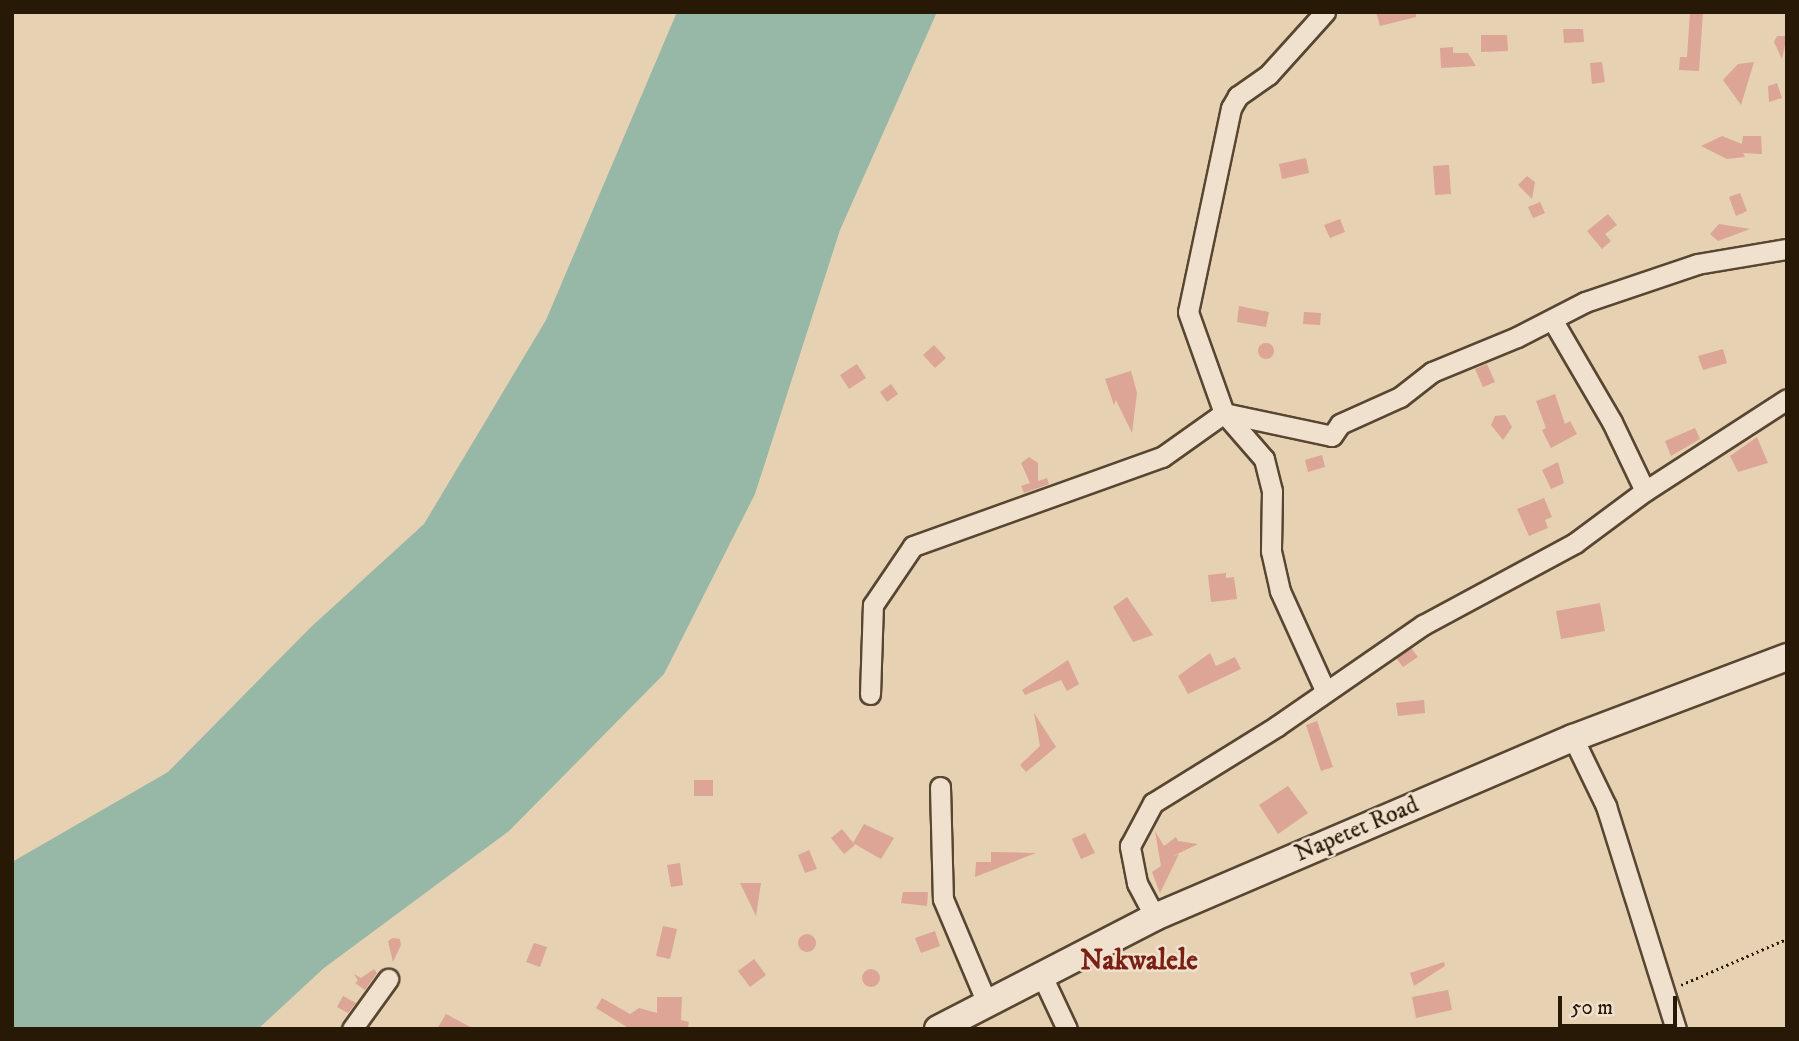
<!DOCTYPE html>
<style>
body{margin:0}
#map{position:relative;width:1799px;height:1041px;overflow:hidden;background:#e6d1b3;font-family:"IM FELL DW Pica",serif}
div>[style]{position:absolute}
.water>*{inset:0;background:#97b8a7}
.building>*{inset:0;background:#dca595}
.round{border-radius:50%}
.path>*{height:2.5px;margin-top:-1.25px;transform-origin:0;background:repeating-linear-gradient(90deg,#281806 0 2px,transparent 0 5.5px)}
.roads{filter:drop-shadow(2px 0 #584631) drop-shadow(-2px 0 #584631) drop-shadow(0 2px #584631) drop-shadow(0 -2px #584631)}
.street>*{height:19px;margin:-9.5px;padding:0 9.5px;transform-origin:9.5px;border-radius:9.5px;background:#efe1ce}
.secondary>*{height:26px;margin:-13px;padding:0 13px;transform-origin:13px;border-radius:13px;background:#efe1ce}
span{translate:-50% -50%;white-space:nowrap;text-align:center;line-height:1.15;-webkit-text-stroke:5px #efe1ce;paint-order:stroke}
.street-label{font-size:24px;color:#281806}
.quarter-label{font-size:28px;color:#7a1f14;font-weight:700}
.frame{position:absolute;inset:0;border:14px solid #281806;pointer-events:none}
.scale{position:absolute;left:1558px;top:996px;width:119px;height:32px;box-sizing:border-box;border:4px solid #281806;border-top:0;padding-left:9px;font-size:21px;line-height:24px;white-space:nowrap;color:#281806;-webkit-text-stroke:5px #efe1ce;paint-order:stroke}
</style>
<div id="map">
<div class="water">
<i style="clip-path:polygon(677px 12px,937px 12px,840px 230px,755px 494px,664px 674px,509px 831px,324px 968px,258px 1029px,12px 1029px,12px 862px,168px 772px,311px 627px,424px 524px,546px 320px)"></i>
</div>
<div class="building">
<i style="clip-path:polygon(1376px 12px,1416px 12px,1416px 17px,1380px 26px)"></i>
<i style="clip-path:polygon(1690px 12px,1703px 12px,1699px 71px,1679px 70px,1680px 57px,1687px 57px)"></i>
<i style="clip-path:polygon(1563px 29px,1583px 29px,1584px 42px,1564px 43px)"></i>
<i style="clip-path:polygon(1481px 35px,1507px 35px,1508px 51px,1481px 52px)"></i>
<i style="clip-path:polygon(1777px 36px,1787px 36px,1782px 59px,1774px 42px)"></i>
<i style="clip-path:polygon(1453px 47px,1453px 53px,1468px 53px,1476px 66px,1441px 68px,1440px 48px)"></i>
<i style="clip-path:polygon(1602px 62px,1605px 82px,1592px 84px,1590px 63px)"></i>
<i style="clip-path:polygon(1754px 62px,1741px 105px,1723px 80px,1738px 64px)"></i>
<i style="clip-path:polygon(1777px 83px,1782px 98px,1769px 102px,1768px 86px)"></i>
<i style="clip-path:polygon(1722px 136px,1742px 144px,1743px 136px,1761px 136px,1762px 154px,1743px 153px,1745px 157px,1727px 159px,1701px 146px)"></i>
<i style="clip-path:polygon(1306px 158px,1309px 173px,1282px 179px,1279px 164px)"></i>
<i style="clip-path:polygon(1449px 165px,1451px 194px,1435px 195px,1433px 166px)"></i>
<i style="clip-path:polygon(1527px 176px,1535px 182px,1532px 199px,1518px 185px)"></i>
<i style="clip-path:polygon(1740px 193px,1747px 211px,1736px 216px,1729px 197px)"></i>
<i style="clip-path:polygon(1540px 202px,1545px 213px,1533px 218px,1528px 207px)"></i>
<i style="clip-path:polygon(1608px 214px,1617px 225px,1605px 234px,1611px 241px,1602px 249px,1587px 231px)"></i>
<i style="clip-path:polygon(1340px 219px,1345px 232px,1330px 238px,1324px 225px)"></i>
<i style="clip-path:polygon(1719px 224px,1750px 229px,1718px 241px,1710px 234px)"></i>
<i style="clip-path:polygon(1239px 306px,1269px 312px,1266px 327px,1237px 322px)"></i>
<i style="clip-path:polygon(1304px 312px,1321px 313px,1320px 325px,1303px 324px)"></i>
<i class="round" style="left:1258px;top:343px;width:16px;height:16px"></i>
<i style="clip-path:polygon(934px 345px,946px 358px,935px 368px,923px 355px)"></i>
<i style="clip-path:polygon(1723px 349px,1727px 363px,1703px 370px,1698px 356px)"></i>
<i style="clip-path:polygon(857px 364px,866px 378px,849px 389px,840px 375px)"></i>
<i style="clip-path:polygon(1487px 364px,1495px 382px,1483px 387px,1475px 369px)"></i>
<i style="clip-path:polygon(1131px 371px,1137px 393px,1132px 433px,1116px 400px,1114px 405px,1105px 379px)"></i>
<i style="clip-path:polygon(891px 384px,898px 394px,887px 402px,880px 392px)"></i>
<i style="clip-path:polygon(1555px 394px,1565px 424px,1570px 421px,1577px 434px,1551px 448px,1542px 430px,1546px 428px,1536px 401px)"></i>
<i style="clip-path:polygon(1505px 415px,1512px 427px,1503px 440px,1491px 425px,1495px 416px)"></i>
<i style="clip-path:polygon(1695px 428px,1700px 439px,1671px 456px,1665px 441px)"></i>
<i style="clip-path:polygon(1757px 437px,1768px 463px,1738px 472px,1730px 456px)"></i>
<i style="clip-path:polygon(1322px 455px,1325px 467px,1308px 472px,1305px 460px)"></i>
<i style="clip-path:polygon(1029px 457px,1038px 463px,1038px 481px,1047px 478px,1049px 484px,1024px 493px,1021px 486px,1030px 483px,1021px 463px)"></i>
<i style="clip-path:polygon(1558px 462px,1564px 483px,1551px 489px,1542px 470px)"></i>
<i style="clip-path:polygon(1544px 498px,1552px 517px,1545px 520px,1548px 528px,1529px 536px,1517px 509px)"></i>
<i style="clip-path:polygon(1226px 573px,1226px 578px,1234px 577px,1237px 599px,1211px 602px,1208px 575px)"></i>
<i style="clip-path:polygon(1127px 597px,1153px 635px,1133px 642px,1113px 607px)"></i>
<i style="clip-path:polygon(1600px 603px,1605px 631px,1561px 639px,1556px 611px)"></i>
<i style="clip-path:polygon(1411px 648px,1418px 657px,1403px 667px,1396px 658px)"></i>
<i style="clip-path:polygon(1210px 653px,1216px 666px,1235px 657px,1241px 669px,1188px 694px,1178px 676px)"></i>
<i style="clip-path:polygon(1068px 660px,1079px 684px,1067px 691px,1061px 680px,1025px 695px,1022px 690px)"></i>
<i style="clip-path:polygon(1424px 700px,1425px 713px,1398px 716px,1396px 703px)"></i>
<i style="clip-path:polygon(1034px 713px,1056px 747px,1026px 772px,1020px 765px,1040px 746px)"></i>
<i style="clip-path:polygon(1317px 721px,1333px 767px,1321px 771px,1306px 725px)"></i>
<i style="clip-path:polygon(694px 780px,713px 780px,713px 796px,694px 796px)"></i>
<i style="clip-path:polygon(1288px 786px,1308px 813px,1278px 834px,1259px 805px)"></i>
<i style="clip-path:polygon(864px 824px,894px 838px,881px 859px,853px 843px)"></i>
<i style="clip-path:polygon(842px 829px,855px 845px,844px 854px,831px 838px)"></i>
<i style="clip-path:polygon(1155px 831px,1164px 846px,1176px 837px,1178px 841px,1198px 844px,1171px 857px,1179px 854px,1160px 893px,1152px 872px,1161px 866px)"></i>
<i style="clip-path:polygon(1085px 833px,1095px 853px,1081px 859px,1072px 839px)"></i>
<i style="clip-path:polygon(809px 850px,817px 869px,805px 873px,798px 855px)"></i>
<i style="clip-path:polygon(991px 852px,1036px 853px,975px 877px,976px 862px,991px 862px)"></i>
<i style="clip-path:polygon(680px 863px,683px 885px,671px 887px,667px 865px)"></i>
<i style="clip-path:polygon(740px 883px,761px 883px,756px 916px)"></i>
<i style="clip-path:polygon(903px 892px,928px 892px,927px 906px,901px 903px)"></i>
<i style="clip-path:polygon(663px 926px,677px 929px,670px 959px,656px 956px)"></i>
<i style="clip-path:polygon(935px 931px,940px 946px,921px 953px,915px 938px)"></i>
<i class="round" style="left:798px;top:934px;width:18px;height:18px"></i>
<i style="clip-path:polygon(393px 938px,400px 939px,401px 945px,393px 962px,388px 941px)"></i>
<i style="clip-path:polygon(534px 943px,547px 947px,540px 967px,526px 962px)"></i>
<i style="clip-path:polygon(754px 959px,766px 975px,750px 987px,738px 971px)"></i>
<i style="clip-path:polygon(1444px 962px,1445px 966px,1414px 986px,1410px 973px)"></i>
<i class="round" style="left:862px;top:969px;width:18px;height:18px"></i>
<i style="clip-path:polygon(374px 969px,377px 973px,365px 990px,355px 983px,358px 981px,354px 974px,361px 978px)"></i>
<i style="clip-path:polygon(1448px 990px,1452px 1010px,1416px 1018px,1412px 997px)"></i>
<i style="clip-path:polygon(343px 996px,356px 1003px,348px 1013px,337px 1007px)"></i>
<i style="clip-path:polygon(657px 997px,682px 997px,681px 1020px,689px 1022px,688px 1027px,630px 1029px,596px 1008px,602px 998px,630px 1014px,639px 1008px,657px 1013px)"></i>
<i style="clip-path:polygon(446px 1014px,474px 1029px,437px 1029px)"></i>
</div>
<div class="path">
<i style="left:1681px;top:985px;width:116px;rotate:-23.5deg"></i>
</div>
<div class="roads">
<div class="street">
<i style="left:1325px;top:12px;width:85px;rotate:132.1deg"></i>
<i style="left:1268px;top:75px;width:37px;rotate:145deg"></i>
<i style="left:1238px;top:96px;width:14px;rotate:120deg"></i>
<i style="left:1231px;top:108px;width:208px;rotate:101.9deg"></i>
<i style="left:1188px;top:312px;width:107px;rotate:70.4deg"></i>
<i style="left:1224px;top:413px;width:61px;rotate:49deg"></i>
<i style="left:1264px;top:459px;width:33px;rotate:76deg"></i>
<i style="left:1272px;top:491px;width:60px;rotate:91deg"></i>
<i style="left:1271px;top:551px;width:41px;rotate:77.3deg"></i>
<i style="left:1280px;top:591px;width:109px;rotate:65.6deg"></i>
<i style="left:1553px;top:321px;width:117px;rotate:59.7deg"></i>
<i style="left:1612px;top:422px;width:76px;rotate:64.4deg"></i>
<i style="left:870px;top:694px;width:89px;rotate:-88.1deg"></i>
<i style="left:873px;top:605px;width:71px;rotate:-55.9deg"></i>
<i style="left:913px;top:546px;width:264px;rotate:-19.7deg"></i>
<i style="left:1162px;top:457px;width:76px;rotate:-35.4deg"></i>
<i style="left:1224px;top:413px;width:110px;rotate:12deg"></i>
<i style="left:1332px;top:436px;width:14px;rotate:-56deg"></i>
<i style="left:1340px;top:424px;width:66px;rotate:-24.2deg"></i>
<i style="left:1400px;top:397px;width:41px;rotate:-38deg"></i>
<i style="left:1432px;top:372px;width:92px;rotate:-22.4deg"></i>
<i style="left:1517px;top:337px;width:76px;rotate:-27.2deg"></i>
<i style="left:1585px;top:302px;width:118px;rotate:-18.7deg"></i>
<i style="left:1697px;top:264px;width:91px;rotate:-9.5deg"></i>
<i style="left:1573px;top:738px;width:76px;rotate:64.1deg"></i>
<i style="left:1606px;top:806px;width:234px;rotate:72.6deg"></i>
<i style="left:940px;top:787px;width:112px;rotate:88.5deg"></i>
<i style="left:943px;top:899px;width:113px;rotate:67.1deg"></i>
<i style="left:1155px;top:917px;width:38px;rotate:-118deg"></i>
<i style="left:1137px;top:883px;width:38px;rotate:-101deg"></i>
<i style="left:1130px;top:846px;width:49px;rotate:-61.9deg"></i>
<i style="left:1153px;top:803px;width:146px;rotate:-31.8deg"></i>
<i style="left:1277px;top:726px;width:178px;rotate:-34.7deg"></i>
<i style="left:1423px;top:625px;width:173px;rotate:-28.3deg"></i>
<i style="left:1575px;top:543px;width:87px;rotate:-36.6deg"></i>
<i style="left:1645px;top:491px;width:169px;rotate:-32.9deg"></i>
<i style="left:1043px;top:978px;width:56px;rotate:64.8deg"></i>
<i style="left:352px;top:1029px;width:62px;rotate:-54.2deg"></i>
</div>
<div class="secondary">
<i style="left:938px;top:1029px;width:244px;rotate:-27.3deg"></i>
<i style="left:1155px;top:917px;width:455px;rotate:-23.2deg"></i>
<i style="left:1573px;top:738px;width:229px;rotate:-20.7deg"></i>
</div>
</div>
<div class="street-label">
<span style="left:1357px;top:830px;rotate:-23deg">Napetet Road</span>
</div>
<div class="quarter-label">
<span style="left:1139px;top:961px">Nakwalele</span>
</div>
<div class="frame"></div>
<div class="scale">50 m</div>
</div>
